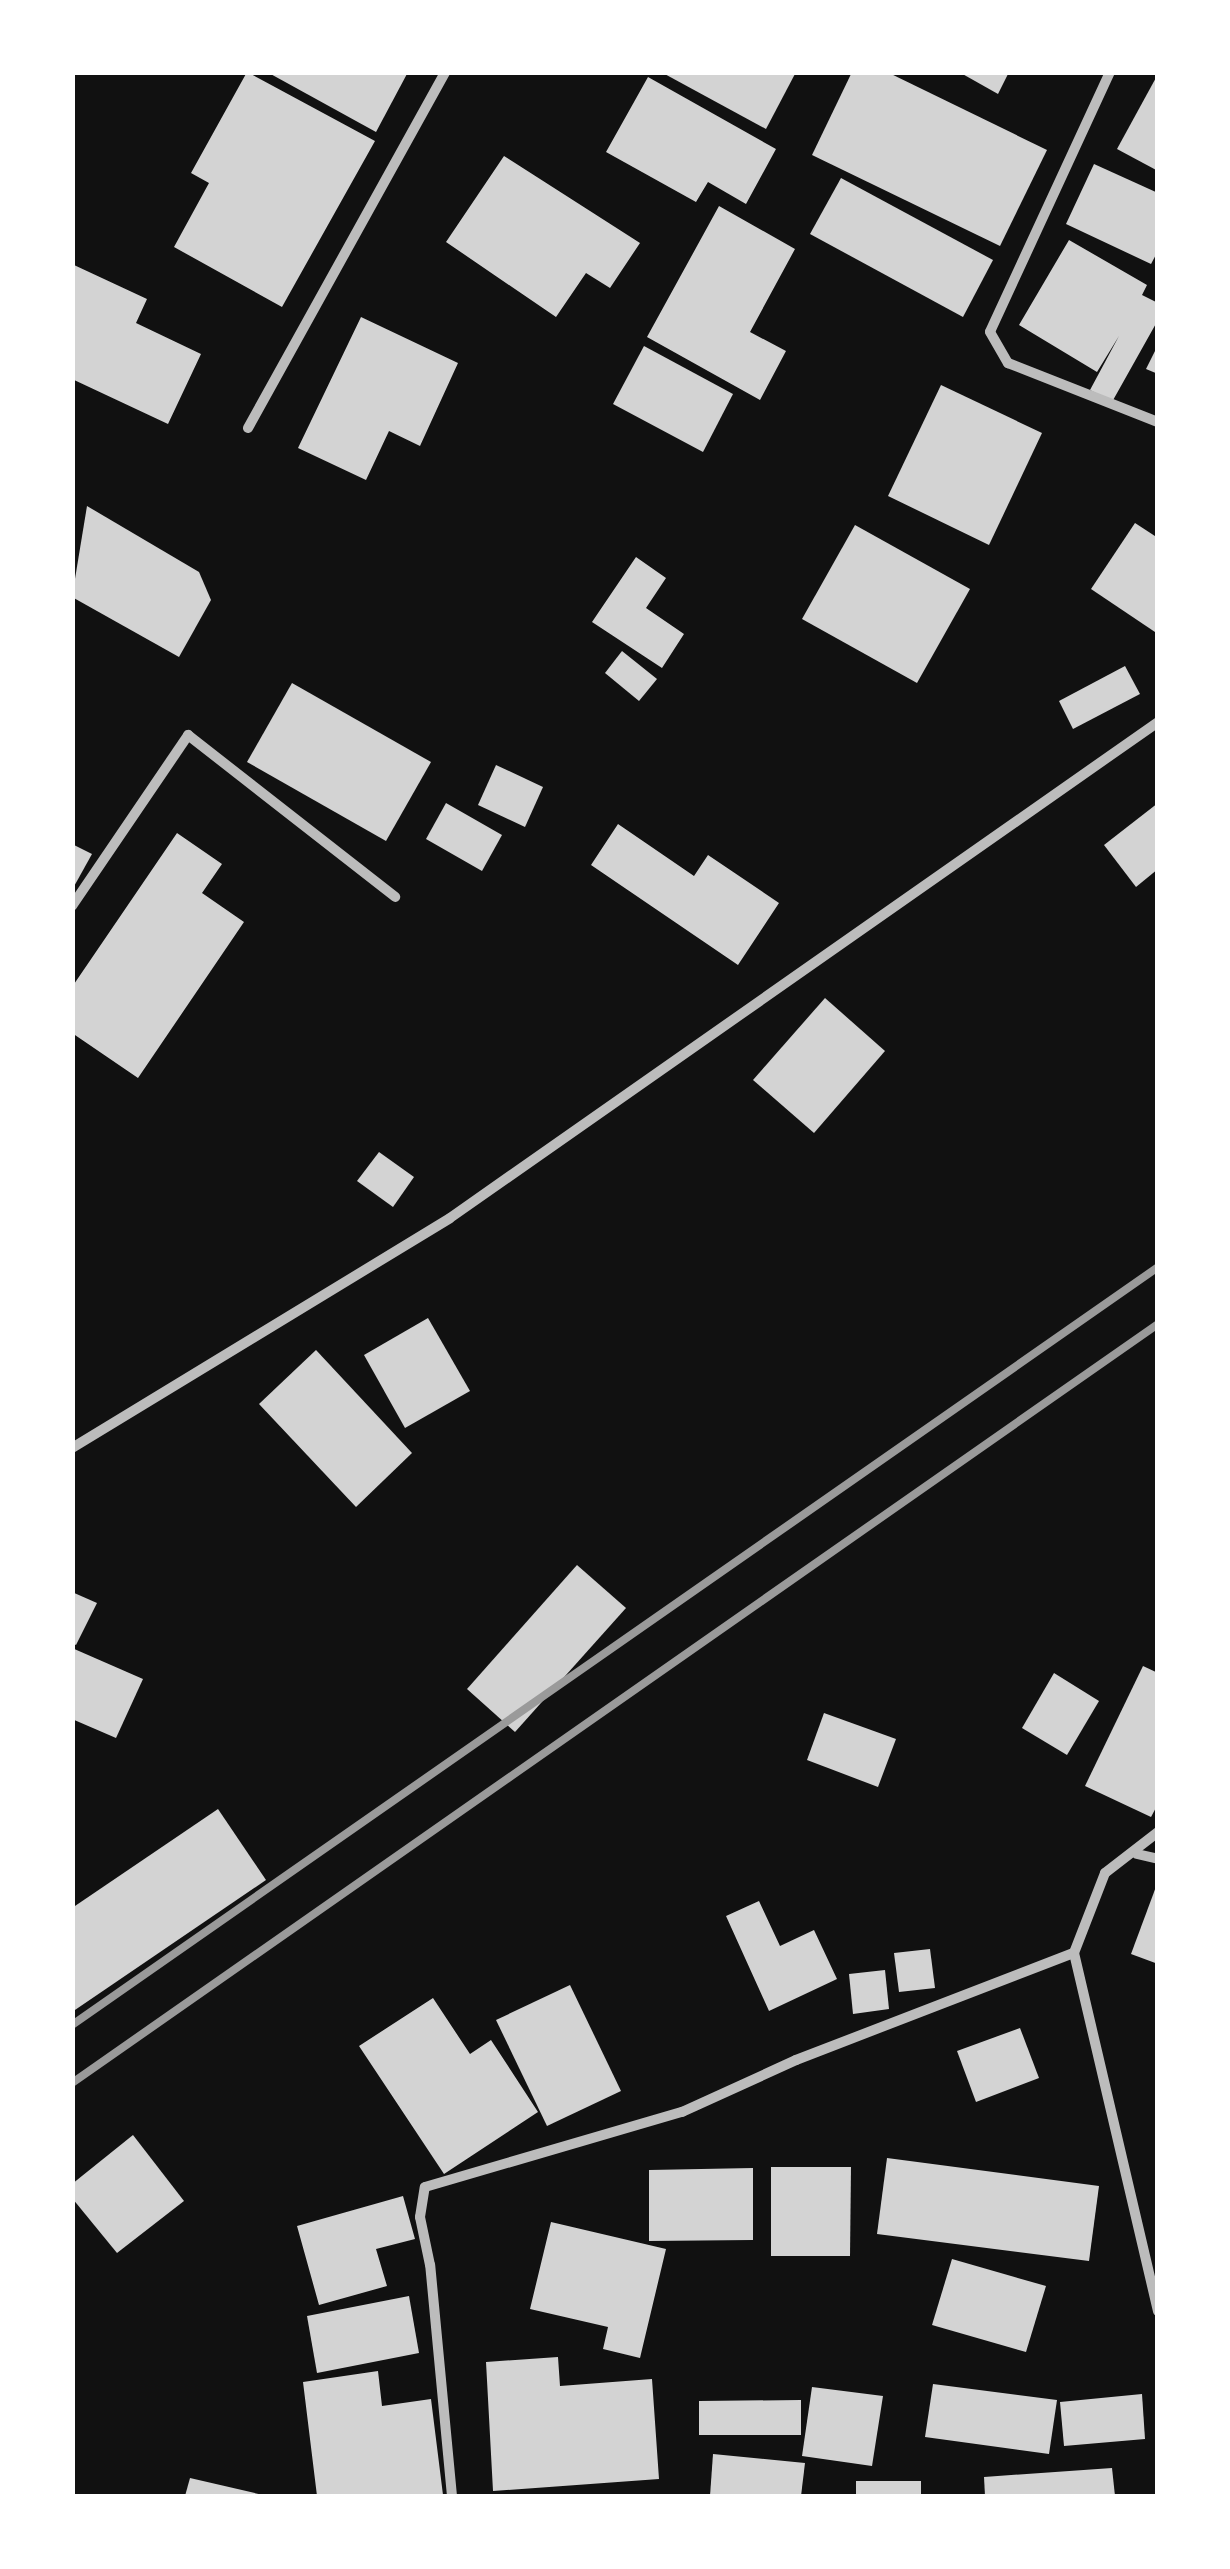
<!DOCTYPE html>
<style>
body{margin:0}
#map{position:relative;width:1230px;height:2569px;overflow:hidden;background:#111;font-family:Manrope,sans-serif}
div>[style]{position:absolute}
.building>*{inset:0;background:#d3d3d3}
.minor>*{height:10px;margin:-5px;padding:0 5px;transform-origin:5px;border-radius:5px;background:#bcbcbc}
.rail>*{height:8px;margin:-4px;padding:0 4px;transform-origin:4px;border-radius:4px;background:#9a9a9a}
span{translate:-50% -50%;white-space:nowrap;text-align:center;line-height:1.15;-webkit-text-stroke:9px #fff;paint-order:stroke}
.frame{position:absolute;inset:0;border:75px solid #fff;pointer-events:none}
</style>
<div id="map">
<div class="building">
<i style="clip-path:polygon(247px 72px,375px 141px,282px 307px,174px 247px,209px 183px,191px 173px)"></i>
<i style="clip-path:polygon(267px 72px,408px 72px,376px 132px)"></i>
<i style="clip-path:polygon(661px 72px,796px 72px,766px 129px)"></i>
<i style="clip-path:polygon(852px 72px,887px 72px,1047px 150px,1000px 246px,812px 155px)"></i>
<i style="clip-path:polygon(959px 72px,1009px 72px,998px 94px)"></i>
<i style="clip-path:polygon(1158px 74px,1158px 171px,1117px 149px)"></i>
<i style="clip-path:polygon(648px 77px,776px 149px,746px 204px,708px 182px,696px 202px,606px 152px)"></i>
<i style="clip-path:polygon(504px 156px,640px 243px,610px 288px,586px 273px,556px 317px,446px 242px)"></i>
<i style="clip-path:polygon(1094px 164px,1158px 193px,1158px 251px,1151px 264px,1066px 224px)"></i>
<i style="clip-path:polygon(841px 178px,993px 260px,963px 317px,810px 234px)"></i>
<i style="clip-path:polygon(719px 206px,795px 249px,750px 332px,786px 351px,760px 400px,647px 337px)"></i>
<i style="clip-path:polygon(1069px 240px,1147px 285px,1142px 295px,1158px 303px,1158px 320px,1112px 402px,1090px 390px,1119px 336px,1097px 372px,1019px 325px)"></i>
<i style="clip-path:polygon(74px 265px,147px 299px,136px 323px,201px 354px,168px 424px,72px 379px)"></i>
<i style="clip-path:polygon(361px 317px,458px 363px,420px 446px,389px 431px,366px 480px,298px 448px)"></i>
<i style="clip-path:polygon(1158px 345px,1158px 374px,1146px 369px)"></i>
<i style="clip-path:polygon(644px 346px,733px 394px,703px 452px,613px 404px)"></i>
<i style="clip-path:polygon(941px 385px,1042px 433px,989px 545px,888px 496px)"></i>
<i style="clip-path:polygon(87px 506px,199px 572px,211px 600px,179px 657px,72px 597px)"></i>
<i style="clip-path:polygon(1135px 523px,1158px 538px,1155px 632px,1091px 589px)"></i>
<i style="clip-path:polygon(855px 525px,970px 589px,917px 683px,802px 619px)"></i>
<i style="clip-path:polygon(636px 557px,666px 578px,646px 608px,684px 634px,662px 668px,592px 622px)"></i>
<i style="clip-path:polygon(622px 651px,657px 679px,639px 701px,605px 673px)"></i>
<i style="clip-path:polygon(1125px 666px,1140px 694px,1073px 729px,1059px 701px)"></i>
<i style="clip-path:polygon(292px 683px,431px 762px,386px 841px,247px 762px)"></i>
<i style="clip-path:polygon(496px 765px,543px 787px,525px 827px,478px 805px)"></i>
<i style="clip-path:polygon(446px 803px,502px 835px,482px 871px,426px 839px)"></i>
<i style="clip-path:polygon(1158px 803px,1158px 869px,1136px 887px,1104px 845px)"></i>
<i style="clip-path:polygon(618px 824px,694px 876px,708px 855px,779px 903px,738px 965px,591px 865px)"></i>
<i style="clip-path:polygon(177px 833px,222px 864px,202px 893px,244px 922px,138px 1078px,72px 1033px,72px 987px)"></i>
<i style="clip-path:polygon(72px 844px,92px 854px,72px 890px)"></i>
<i style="clip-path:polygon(825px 998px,885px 1051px,814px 1133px,753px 1080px)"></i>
<i style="clip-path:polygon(379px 1152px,414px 1177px,393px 1207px,357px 1181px)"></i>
<i style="clip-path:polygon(428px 1318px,470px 1391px,405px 1428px,364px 1355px)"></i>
<i style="clip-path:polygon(316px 1350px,412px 1453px,356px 1507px,259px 1404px)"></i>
<i style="clip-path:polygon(577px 1565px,626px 1608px,515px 1732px,467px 1689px)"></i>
<i style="clip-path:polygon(72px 1592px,97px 1603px,76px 1645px,72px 1643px)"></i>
<i style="clip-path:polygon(72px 1648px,143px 1679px,116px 1738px,72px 1719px)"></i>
<i style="clip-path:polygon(1143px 1666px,1158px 1673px,1158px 1804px,1151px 1817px,1085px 1786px)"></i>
<i style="clip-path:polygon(1054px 1673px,1099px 1701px,1067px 1755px,1022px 1728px)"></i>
<i style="clip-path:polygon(824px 1713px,896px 1739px,878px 1787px,807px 1760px)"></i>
<i style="clip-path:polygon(218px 1809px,266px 1880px,72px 2012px,72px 1908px)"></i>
<i style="clip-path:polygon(1157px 1884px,1158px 1884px,1158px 1964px,1131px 1954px)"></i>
<i style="clip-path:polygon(759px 1901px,780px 1946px,814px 1930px,837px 1979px,769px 2011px,726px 1916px)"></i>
<i style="clip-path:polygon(930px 1949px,935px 1988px,899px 1992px,894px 1953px)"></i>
<i style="clip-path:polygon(885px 1970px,889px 2009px,853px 2014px,849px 1974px)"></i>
<i style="clip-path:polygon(570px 1985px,621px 2091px,547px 2126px,496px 2020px)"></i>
<i style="clip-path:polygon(433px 1998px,470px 2054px,491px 2040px,538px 2112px,444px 2174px,359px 2046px)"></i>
<i style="clip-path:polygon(1020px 2028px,1039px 2078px,976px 2102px,957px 2051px)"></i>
<i style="clip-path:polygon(133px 2135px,184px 2201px,117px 2253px,72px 2198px,72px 2184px)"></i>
<i style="clip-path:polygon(887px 2158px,1099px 2186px,1089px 2261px,877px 2234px)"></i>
<i style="clip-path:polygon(771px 2167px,851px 2167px,850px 2256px,771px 2256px)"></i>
<i style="clip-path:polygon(753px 2168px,753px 2240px,649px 2241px,649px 2170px)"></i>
<i style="clip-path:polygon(403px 2196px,415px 2239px,376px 2249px,387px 2286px,319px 2305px,297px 2226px)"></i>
<i style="clip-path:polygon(551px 2222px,666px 2249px,640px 2358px,603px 2349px,608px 2327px,530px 2309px)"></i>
<i style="clip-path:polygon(952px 2259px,1046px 2286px,1026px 2352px,932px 2325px)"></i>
<i style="clip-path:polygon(409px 2296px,419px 2353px,317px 2373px,307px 2316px)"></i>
<i style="clip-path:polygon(558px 2357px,560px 2386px,652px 2379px,659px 2479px,493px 2491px,486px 2362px)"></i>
<i style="clip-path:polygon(378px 2371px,382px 2406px,431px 2399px,443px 2495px,317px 2496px,303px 2382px)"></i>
<i style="clip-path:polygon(933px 2384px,1057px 2400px,1049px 2454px,925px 2437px)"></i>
<i style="clip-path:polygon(812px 2387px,883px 2396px,872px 2466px,802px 2456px)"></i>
<i style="clip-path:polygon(1142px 2394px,1145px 2439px,1064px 2446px,1060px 2402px)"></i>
<i style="clip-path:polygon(801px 2400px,801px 2435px,699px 2435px,699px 2401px)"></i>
<i style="clip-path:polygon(713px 2454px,805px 2463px,801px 2496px,710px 2496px)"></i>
<i style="clip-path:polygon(1112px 2468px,1115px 2496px,985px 2496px,984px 2477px)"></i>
<i style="clip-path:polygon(190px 2478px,263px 2495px,263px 2496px,185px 2496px)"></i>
<i style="clip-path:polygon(856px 2481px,921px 2481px,921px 2496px,856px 2496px)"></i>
</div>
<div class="minor">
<i style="left:1110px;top:72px;width:286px;rotate:114.8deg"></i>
<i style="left:990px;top:332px;width:36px;rotate:60deg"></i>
<i style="left:1008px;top:363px;width:161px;rotate:21.5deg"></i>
<i style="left:248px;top:428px;width:407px;rotate:-61deg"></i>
<i style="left:72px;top:906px;width:207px;rotate:-55.8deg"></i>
<i style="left:188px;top:735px;width:263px;rotate:38deg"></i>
<i style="left:72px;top:1448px;width:442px;rotate:-31.3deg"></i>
<i style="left:450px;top:1218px;width:864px;rotate:-35.01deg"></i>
<i style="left:1158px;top:1832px;width:67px;rotate:142.3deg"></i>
<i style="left:1105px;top:1873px;width:86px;rotate:111.2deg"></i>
<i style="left:1074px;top:1953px;width:368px;rotate:76.8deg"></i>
<i style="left:1137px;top:1854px;width:22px;rotate:13deg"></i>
<i style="left:452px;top:2496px;width:232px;rotate:-95.4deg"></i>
<i style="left:430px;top:2265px;width:49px;rotate:-101.8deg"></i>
<i style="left:420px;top:2217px;width:30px;rotate:-81deg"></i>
<i style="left:425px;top:2187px;width:268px;rotate:-16.3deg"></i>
<i style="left:682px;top:2112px;width:125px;rotate:-24.5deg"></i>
<i style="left:796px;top:2060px;width:298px;rotate:-21.1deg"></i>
</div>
<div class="rail">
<i style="left:72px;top:2025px;width:1324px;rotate:-34.91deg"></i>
<i style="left:72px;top:2083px;width:1325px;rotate:-34.95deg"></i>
</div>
<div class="frame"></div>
</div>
